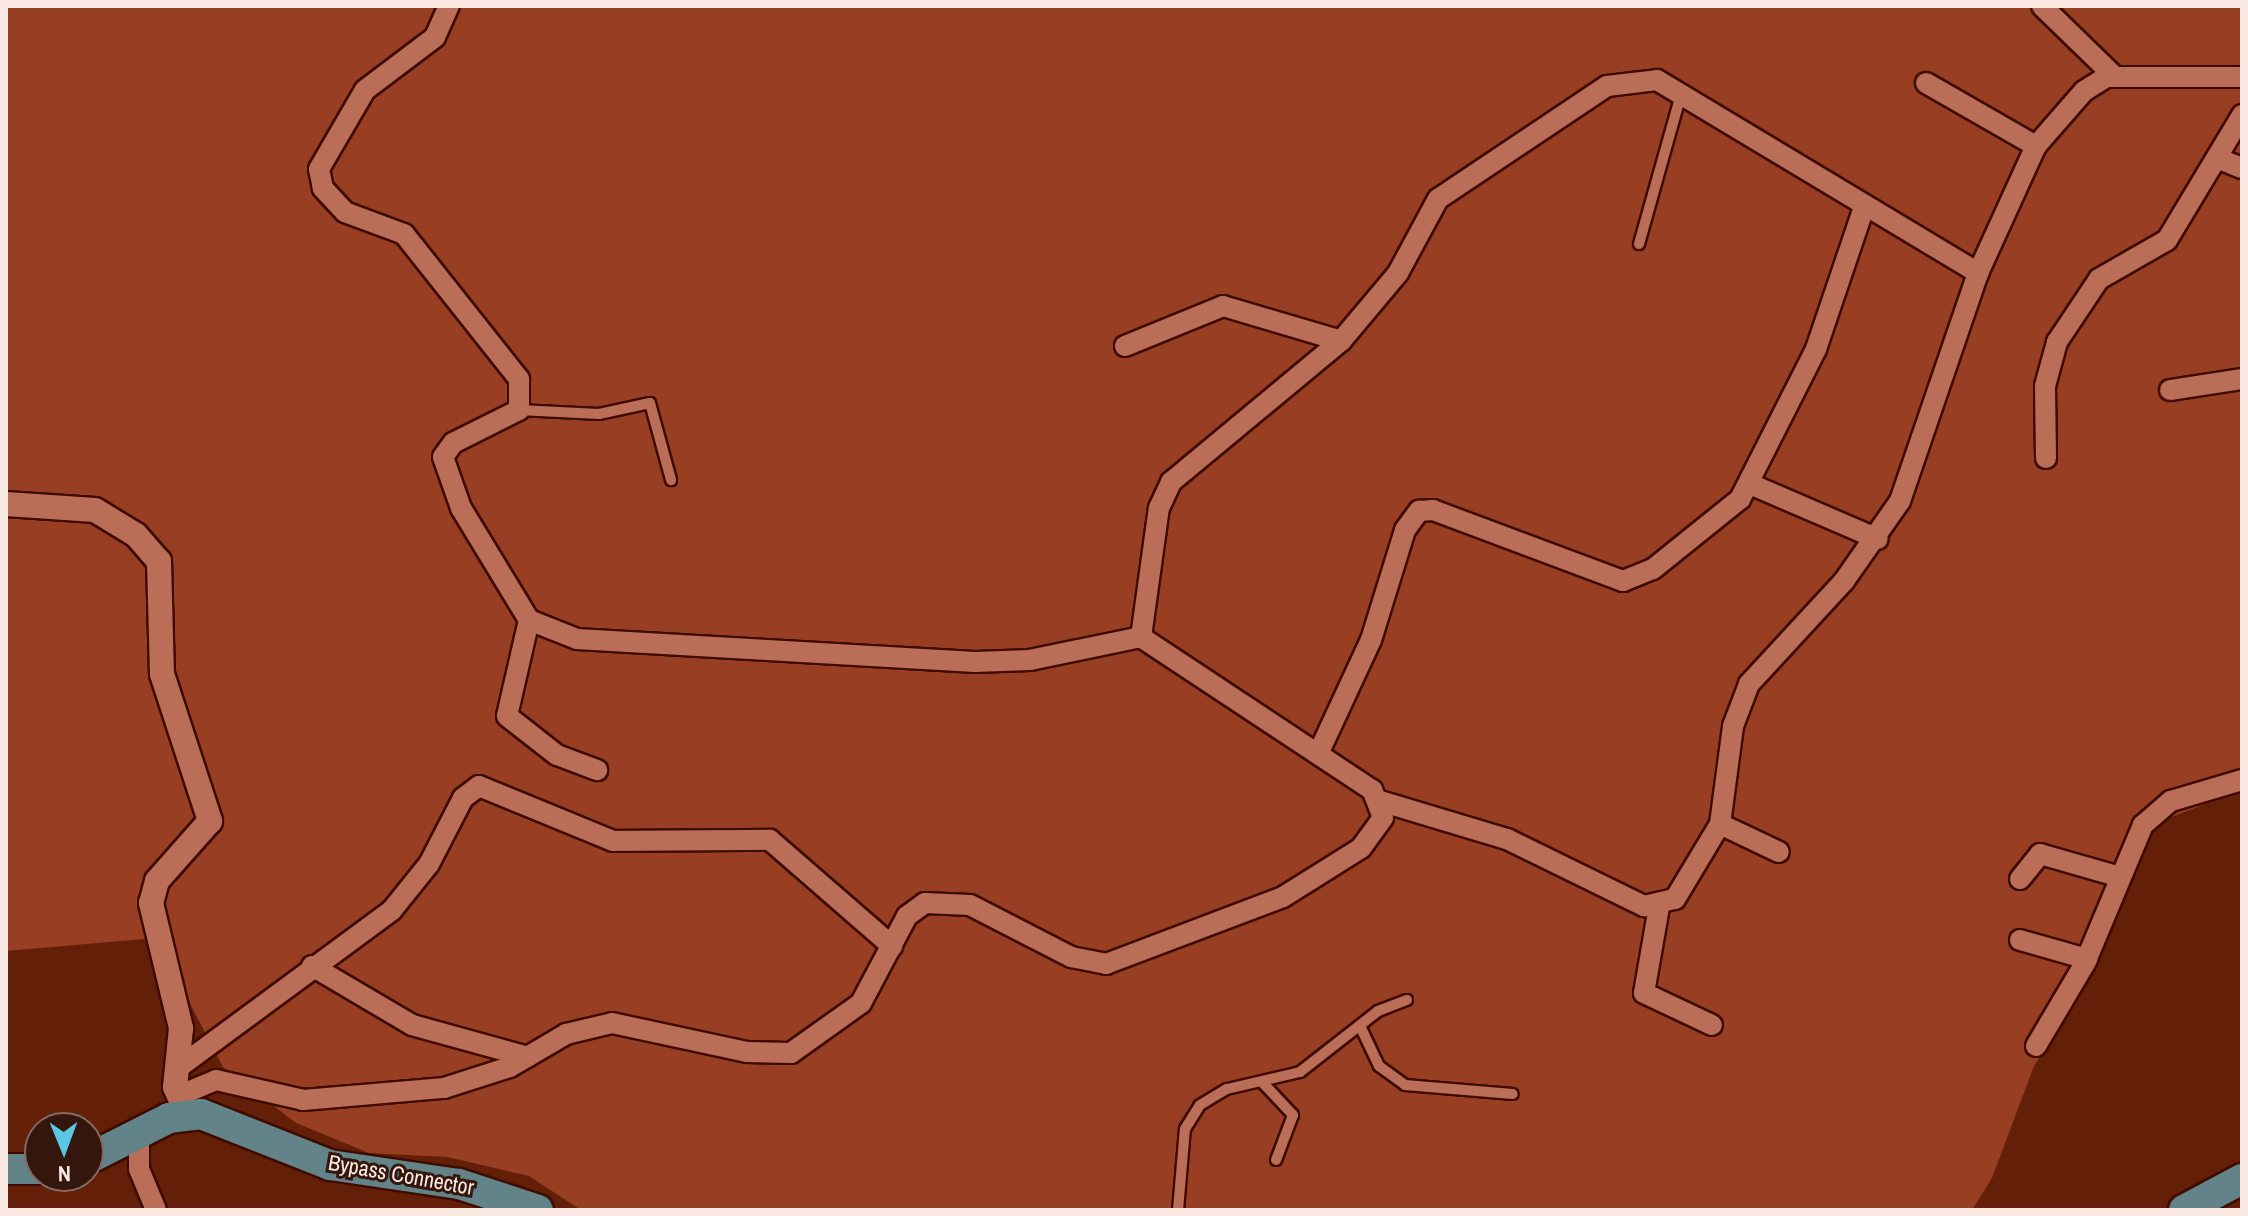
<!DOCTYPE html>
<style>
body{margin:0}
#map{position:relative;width:2248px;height:1216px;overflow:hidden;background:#631f07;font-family:"Archivo Narrow",sans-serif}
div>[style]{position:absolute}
.green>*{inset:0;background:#983f23}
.roads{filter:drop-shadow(2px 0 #3f0b00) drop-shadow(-2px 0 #3f0b00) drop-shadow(0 2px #3f0b00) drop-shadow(0 -2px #3f0b00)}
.service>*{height:10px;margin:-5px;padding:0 5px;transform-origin:5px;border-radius:5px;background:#bb6e57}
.minor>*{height:20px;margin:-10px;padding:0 10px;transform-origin:10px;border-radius:10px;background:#bb6e57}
.tertiary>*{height:24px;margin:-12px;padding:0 12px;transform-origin:12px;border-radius:12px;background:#bb6e57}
.primary>*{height:30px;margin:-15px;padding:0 15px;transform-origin:15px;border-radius:15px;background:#628489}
span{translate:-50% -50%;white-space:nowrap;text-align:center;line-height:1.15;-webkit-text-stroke:6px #34160d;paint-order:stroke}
.street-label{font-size:22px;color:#fae9e3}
.frame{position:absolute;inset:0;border:8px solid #fae9e3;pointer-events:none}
.north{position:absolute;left:24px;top:1112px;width:80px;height:80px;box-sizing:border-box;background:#34160d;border:2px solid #836a63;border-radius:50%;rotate:179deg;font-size:22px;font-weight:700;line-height:32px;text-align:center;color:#fae9e3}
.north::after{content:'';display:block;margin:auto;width:28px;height:36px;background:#5ac8e5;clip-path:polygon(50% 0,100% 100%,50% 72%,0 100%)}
</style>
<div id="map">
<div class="green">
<i style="clip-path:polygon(6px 6px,2242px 6px,2242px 790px,2161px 821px,2127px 875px,2096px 965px,2034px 1066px,1992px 1178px,1972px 1210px,581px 1210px,529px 1176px,447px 1157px,369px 1153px,296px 1123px,223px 1067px,156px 938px,6px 951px)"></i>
</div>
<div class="roads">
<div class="service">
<i style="left:1639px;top:244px;width:155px;rotate:-74.3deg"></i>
<i style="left:519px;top:410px;width:80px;rotate:2.9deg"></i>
<i style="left:599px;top:414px;width:52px;rotate:-12.2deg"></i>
<i style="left:650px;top:403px;width:80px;rotate:74.7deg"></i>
<i style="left:1361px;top:1028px;width:42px;rotate:64.7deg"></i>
<i style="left:1379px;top:1066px;width:32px;rotate:36deg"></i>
<i style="left:1405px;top:1085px;width:108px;rotate:4.8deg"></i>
<i style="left:1263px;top:1083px;width:44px;rotate:46.8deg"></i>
<i style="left:1293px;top:1115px;width:48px;rotate:110.7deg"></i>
<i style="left:1178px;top:1210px;width:81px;rotate:-85.1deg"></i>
<i style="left:1185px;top:1129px;width:28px;rotate:-58deg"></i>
<i style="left:1200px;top:1105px;width:31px;rotate:-31deg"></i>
<i style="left:1227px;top:1089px;width:75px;rotate:-13.1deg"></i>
<i style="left:1300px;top:1072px;width:99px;rotate:-38deg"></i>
<i style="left:1378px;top:1011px;width:31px;rotate:-21deg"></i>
</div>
<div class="minor">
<i style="left:2042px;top:6px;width:100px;rotate:44.2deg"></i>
<i style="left:1926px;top:83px;width:127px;rotate:29.8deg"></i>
<i style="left:2217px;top:158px;width:27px;rotate:22deg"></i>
<i style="left:1125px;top:346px;width:106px;rotate:-22.2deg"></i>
<i style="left:1223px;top:306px;width:123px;rotate:16.5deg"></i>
<i style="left:2170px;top:390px;width:73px;rotate:-8.7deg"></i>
<i style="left:2046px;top:458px;width:72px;rotate:-90.8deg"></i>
<i style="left:2045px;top:386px;width:46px;rotate:-74.7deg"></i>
<i style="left:2057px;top:342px;width:76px;rotate:-56.3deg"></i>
<i style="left:2099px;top:279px;width:78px;rotate:-29.8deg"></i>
<i style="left:2167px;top:240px;width:146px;rotate:-59deg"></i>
<i style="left:1750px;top:484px;width:139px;rotate:23.3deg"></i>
<i style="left:529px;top:620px;width:98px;rotate:102.9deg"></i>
<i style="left:507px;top:716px;width:63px;rotate:38deg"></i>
<i style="left:557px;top:755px;width:43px;rotate:20.6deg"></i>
<i style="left:1141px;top:637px;width:130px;rotate:-82.1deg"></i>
<i style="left:1159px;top:508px;width:29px;rotate:-65deg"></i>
<i style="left:1171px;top:482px;width:221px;rotate:-39.7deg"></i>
<i style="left:1341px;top:341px;width:89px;rotate:-50deg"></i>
<i style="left:1398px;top:273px;width:84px;rotate:-61.6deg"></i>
<i style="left:1438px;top:199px;width:203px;rotate:-33.8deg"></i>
<i style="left:1607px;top:86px;width:50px;rotate:-6.8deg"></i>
<i style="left:1657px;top:80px;width:375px;rotate:31deg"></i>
<i style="left:1318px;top:754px;width:126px;rotate:-65.1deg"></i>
<i style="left:1371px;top:640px;width:115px;rotate:-72.8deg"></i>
<i style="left:1405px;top:530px;width:24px;rotate:-54deg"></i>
<i style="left:1419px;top:511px;width:14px;rotate:-4deg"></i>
<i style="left:1433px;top:510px;width:203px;rotate:20.5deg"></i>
<i style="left:1623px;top:581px;width:32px;rotate:-22deg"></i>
<i style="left:1653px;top:569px;width:112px;rotate:-38.8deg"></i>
<i style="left:1740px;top:499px;width:168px;rotate:-63.1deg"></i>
<i style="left:1816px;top:349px;width:150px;rotate:-71.3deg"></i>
<i style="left:1380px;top:801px;width:133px;rotate:16.7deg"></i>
<i style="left:1507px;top:839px;width:153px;rotate:26.1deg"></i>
<i style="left:1644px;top:906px;width:32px;rotate:-13deg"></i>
<i style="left:1675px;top:899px;width:87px;rotate:-59deg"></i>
<i style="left:1720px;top:824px;width:99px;rotate:-82.4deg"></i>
<i style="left:1733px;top:726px;width:45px;rotate:-69.1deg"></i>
<i style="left:1749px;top:684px;width:140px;rotate:-47.3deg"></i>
<i style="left:1844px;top:581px;width:98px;rotate:-55deg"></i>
<i style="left:1900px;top:501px;width:241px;rotate:-71.1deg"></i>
<i style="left:1978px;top:273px;width:140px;rotate:-65.5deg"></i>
<i style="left:2036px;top:146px;width:73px;rotate:-48.9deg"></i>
<i style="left:2084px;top:91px;width:26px;rotate:-32deg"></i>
<i style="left:2106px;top:77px;width:136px"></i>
<i style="left:1720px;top:824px;width:65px;rotate:25.4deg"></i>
<i style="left:2020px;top:879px;width:32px;rotate:-51deg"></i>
<i style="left:2040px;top:854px;width:83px;rotate:16deg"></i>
<i style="left:1659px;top:907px;width:87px;rotate:99.9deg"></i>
<i style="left:1644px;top:993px;width:75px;rotate:25.2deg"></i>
<i style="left:2020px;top:940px;width:70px;rotate:15.8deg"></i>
<i style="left:312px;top:966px;width:116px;rotate:30.5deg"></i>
<i style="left:412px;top:1025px;width:120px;rotate:15.4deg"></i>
<i style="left:2036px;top:1046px;width:96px;rotate:-59.4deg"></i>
<i style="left:2085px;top:963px;width:150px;rotate:-67.2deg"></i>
<i style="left:2143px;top:825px;width:37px;rotate:-41deg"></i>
<i style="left:2171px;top:801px;width:74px;rotate:-16.5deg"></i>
<i style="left:178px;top:1068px;width:266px;rotate:-36.4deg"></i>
<i style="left:392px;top:910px;width:59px;rotate:-51.2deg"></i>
<i style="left:429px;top:864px;width:74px;rotate:-62.7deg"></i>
<i style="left:463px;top:798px;width:20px;rotate:-37deg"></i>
<i style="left:479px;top:786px;width:145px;rotate:22.3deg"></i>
<i style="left:613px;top:841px;width:157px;rotate:-0.4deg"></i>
<i style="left:770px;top:840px;width:162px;rotate:41deg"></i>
<i style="left:178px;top:1096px;width:41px;rotate:-22.8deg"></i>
<i style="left:216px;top:1080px;width:89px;rotate:12.9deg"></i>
<i style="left:303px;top:1100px;width:142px;rotate:-4.9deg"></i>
<i style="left:444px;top:1088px;width:69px;rotate:-17.7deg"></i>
<i style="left:510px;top:1067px;width:65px;rotate:-30.5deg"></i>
<i style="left:566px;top:1034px;width:47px;rotate:-13.4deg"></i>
<i style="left:612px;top:1023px;width:138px;rotate:12.1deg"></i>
<i style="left:747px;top:1052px;width:44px;rotate:1.3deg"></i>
<i style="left:791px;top:1053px;width:86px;rotate:-35.5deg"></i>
<i style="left:861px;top:1003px;width:98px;rotate:-62.1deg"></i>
<i style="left:907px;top:916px;width:22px;rotate:-36deg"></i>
<i style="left:925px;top:903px;width:45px;rotate:2.5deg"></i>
<i style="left:970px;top:905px;width:114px;rotate:27.2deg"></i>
<i style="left:1071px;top:957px;width:36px;rotate:11deg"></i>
<i style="left:1106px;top:964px;width:189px;rotate:-20.7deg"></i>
<i style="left:1283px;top:897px;width:92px;rotate:-32.1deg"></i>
<i style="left:1361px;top:848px;width:37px;rotate:-54deg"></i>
<i style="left:1383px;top:818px;width:30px;rotate:-111deg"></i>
<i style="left:1372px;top:790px;width:277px;rotate:-146.5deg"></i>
<i style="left:1141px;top:637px;width:113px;rotate:168.3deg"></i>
<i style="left:1030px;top:660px;width:55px;rotate:177.9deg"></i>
<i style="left:975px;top:662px;width:399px;rotate:-176.7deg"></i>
<i style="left:577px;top:639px;width:52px;rotate:-158.4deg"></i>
<i style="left:529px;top:620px;width:131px;rotate:-121.3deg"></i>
<i style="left:461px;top:508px;width:54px;rotate:-109.4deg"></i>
<i style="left:443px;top:457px;width:17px;rotate:-54deg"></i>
<i style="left:453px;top:443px;width:74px;rotate:-26.6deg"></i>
<i style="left:519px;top:410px;width:31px;rotate:-90deg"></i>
<i style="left:519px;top:379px;width:185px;rotate:-128.4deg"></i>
<i style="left:404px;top:234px;width:63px;rotate:-159.6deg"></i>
<i style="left:345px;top:212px;width:33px;rotate:-133deg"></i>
<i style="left:323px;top:188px;width:19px;rotate:-102deg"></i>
<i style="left:319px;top:169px;width:91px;rotate:-59.8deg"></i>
<i style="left:365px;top:90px;width:88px;rotate:-37.1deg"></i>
<i style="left:435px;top:37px;width:34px;rotate:-66deg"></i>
<i style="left:139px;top:1139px;width:30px;rotate:90deg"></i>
<i style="left:139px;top:1169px;width:44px;rotate:67.5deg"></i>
</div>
<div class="tertiary">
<i style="left:6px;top:504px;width:89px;rotate:3.9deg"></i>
<i style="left:95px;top:510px;width:48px;rotate:31.4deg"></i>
<i style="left:136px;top:535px;width:35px;rotate:49deg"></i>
<i style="left:159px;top:561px;width:113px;rotate:88.5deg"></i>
<i style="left:162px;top:674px;width:155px;rotate:71.9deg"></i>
<i style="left:210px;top:821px;width:80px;rotate:131.5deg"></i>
<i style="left:157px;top:881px;width:23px;rotate:105deg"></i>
<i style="left:151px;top:903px;width:129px;rotate:76.5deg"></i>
<i style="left:181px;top:1028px;width:59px;rotate:95.8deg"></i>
<i style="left:175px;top:1087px;width:30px;rotate:66deg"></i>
</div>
<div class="primary">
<i style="left:88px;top:1159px;width:91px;rotate:-26.8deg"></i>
<i style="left:169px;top:1118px;width:32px;rotate:-7deg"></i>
<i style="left:201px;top:1114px;width:139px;rotate:21.6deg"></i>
<i style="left:330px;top:1165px;width:130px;rotate:8.4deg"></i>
<i style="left:459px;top:1184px;width:83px;rotate:18.2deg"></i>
<i style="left:6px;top:1169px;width:34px"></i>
<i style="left:2184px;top:1210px;width:66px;rotate:-28.1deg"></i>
</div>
</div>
<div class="street-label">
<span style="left:401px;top:1175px;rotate:10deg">Bypass Connector</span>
</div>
<div class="frame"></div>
<div class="north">N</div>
</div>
